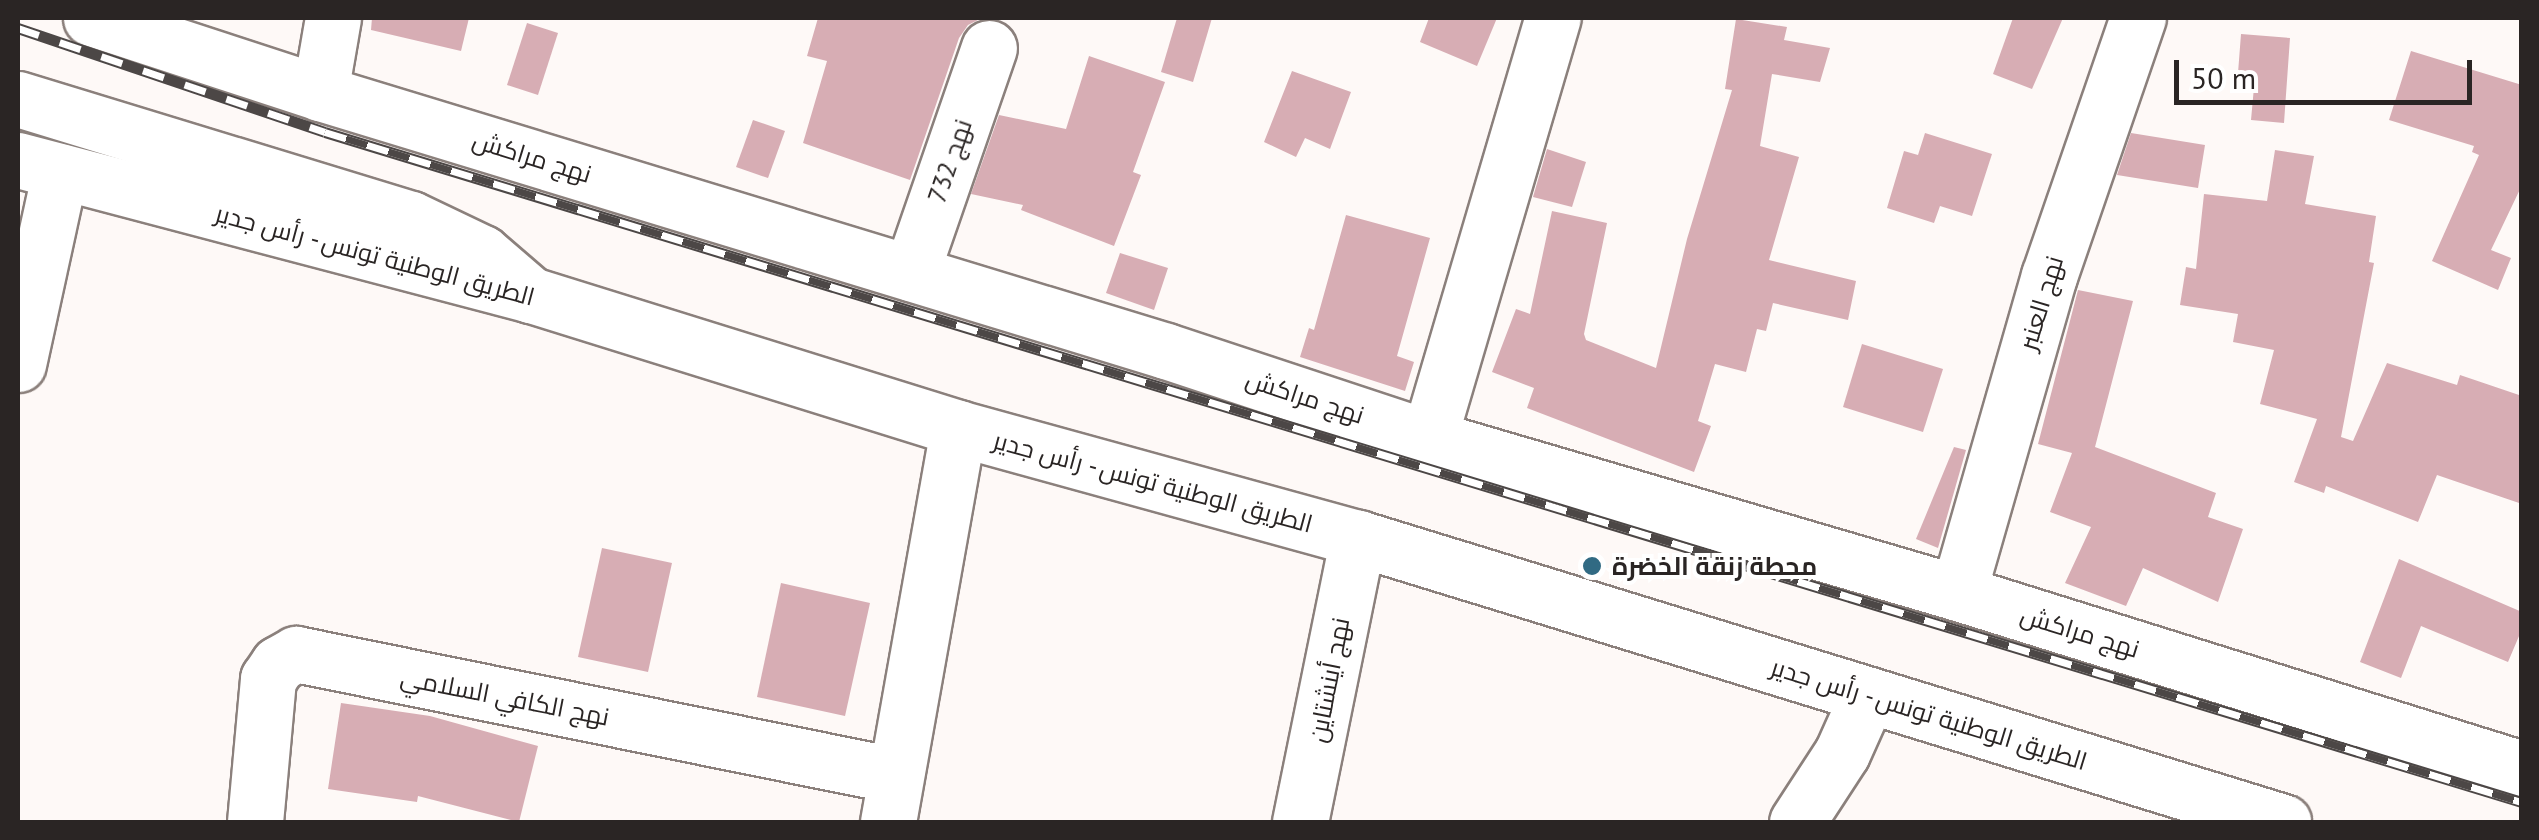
<!DOCTYPE html>
<meta charset="utf-8">
<style>
body{margin:0}
#map{position:relative;width:2539px;height:840px;overflow:hidden;background:#fef9f7;font-family:"PT Sans",Cairo,sans-serif}
div>[style]{position:absolute}
.building>*{inset:0;background:#d7adb4}
.roads{filter:drop-shadow(2px 0 #8b807c) drop-shadow(-2px 0 #8b807c) drop-shadow(0 2px #8b807c) drop-shadow(0 -2px #8b807c)}
.minor>*{height:55px;margin:-27.5px;padding:0 27.5px;transform-origin:27.5px;border-radius:27.5px;background:#fff}
.major>*{height:55px;margin:-27.5px;padding:0 27.5px;transform-origin:27.5px;border-radius:27.5px;background:#fff}
.highway>*{height:55px;margin:-27.5px;padding:0 27.5px;transform-origin:27.5px;border-radius:27.5px;background:#fff}
.rail>*{height:11px;margin-top:-5.5px;transform-origin:0;background:repeating-linear-gradient(90deg,#fff 0 22px,#4c4746 0 44px);box-sizing:border-box;border-block:2px solid #4c4746}
.dots>*{width:28px;height:28px;translate:-50% -50%;box-sizing:border-box;border:5px solid #fff;border-radius:50%}
span{translate:-50% -50%;white-space:nowrap;text-align:center;line-height:1.15;-webkit-text-stroke:8px #fff;paint-order:stroke}
.street-label{font-size:25px;color:#2a2524}
.poi-label{font-size:25px;color:#2a2524;font-weight:700}
.left{translate:0 -50%;text-align:left}
.frame{position:absolute;inset:0;border:20px solid #2a2524;pointer-events:none}
.scale{position:absolute;left:2174px;top:60px;width:298px;height:45px;box-sizing:border-box;border:5px solid #2a2524;border-top:0;padding-left:12px;font-size:30px;line-height:35px;white-space:nowrap;color:#2a2524;-webkit-text-stroke:8px #fff;paint-order:stroke}
</style>
<div id="map">
<div class="building">
<i style="clip-path:polygon(372px 18px,469px 18px,461px 51px,371px 30px)"></i>
<i style="clip-path:polygon(818px 18px,982px 18px,968px 25px,959px 38px,910px 180px,803px 143px,827px 61px,807px 56px)"></i>
<i style="clip-path:polygon(1177px 18px,1212px 18px,1193px 82px,1161px 72px)"></i>
<i style="clip-path:polygon(1429px 18px,1497px 18px,1477px 66px,1420px 42px)"></i>
<i style="clip-path:polygon(2013px 18px,2063px 18px,2032px 89px,1993px 74px)"></i>
<i style="clip-path:polygon(1736px 19px,1787px 27px,1784px 40px,1830px 48px,1820px 82px,1772px 74px,1760px 146px,1799px 157px,1769px 260px,1856px 281px,1848px 320px,1773px 303px,1766px 331px,1757px 329px,1746px 372px,1715px 364px,1698px 421px,1711px 426px,1694px 472px,1527px 408px,1534px 388px,1492px 372px,1516px 309px,1530px 314px,1552px 211px,1607px 223px,1584px 334px,1586px 340px,1656px 368px,1687px 239px,1732px 90px,1725px 89px)"></i>
<i style="clip-path:polygon(527px 23px,558px 33px,538px 95px,507px 85px)"></i>
<i style="clip-path:polygon(2241px 34px,2290px 38px,2284px 123px,2251px 120px,2254px 87px,2237px 86px)"></i>
<i style="clip-path:polygon(2411px 51px,2522px 85px,2522px 185px,2491px 250px,2511px 258px,2498px 290px,2432px 261px,2479px 155px,2472px 152px,2474px 146px,2389px 120px)"></i>
<i style="clip-path:polygon(1089px 56px,1165px 82px,1133px 172px,1141px 175px,1114px 246px,1021px 210px,1023px 205px,971px 194px,999px 115px,1066px 129px)"></i>
<i style="clip-path:polygon(1292px 71px,1351px 92px,1330px 149px,1305px 138px,1296px 157px,1264px 142px)"></i>
<i style="clip-path:polygon(753px 120px,785px 131px,768px 178px,736px 167px)"></i>
<i style="clip-path:polygon(1925px 133px,1992px 154px,1972px 216px,1940px 206px,1934px 223px,1887px 208px,1904px 151px,1918px 155px)"></i>
<i style="clip-path:polygon(2131px 133px,2205px 145px,2198px 188px,2117px 175px)"></i>
<i style="clip-path:polygon(1547px 149px,1586px 162px,1572px 207px,1533px 197px)"></i>
<i style="clip-path:polygon(2275px 150px,2314px 156px,2305px 204px,2376px 216px,2369px 262px,2374px 263px,2341px 437px,2353px 441px,2387px 363px,2457px 385px,2460px 375px,2522px 396px,2522px 504px,2437px 475px,2418px 522px,2326px 486px,2324px 493px,2294px 482px,2317px 419px,2260px 404px,2274px 350px,2233px 342px,2238px 314px,2180px 305px,2186px 267px,2196px 269px,2204px 194px,2267px 201px)"></i>
<i style="clip-path:polygon(1346px 215px,1430px 238px,1397px 356px,1414px 362px,1405px 391px,1300px 357px,1309px 328px,1314px 330px)"></i>
<i style="clip-path:polygon(1120px 253px,1168px 268px,1154px 310px,1106px 293px)"></i>
<i style="clip-path:polygon(2078px 290px,2133px 301px,2095px 447px,2216px 493px,2208px 517px,2243px 529px,2218px 602px,2143px 568px,2126px 606px,2065px 583px,2091px 527px,2050px 512px,2072px 453px,2038px 444px)"></i>
<i style="clip-path:polygon(1862px 344px,1943px 369px,1923px 432px,1843px 407px)"></i>
<i style="clip-path:polygon(1954px 447px,1966px 450px,1938px 548px,1916px 539px)"></i>
<i style="clip-path:polygon(602px 548px,672px 563px,648px 672px,578px 657px)"></i>
<i style="clip-path:polygon(2399px 559px,2522px 612px,2522px 629px,2508px 662px,2421px 626px,2401px 678px,2360px 662px)"></i>
<i style="clip-path:polygon(781px 583px,870px 603px,845px 716px,757px 697px)"></i>
<i style="clip-path:polygon(341px 703px,430px 716px,538px 746px,519px 822px,418px 796px,417px 802px,328px 789px)"></i>
</div>
<div class="roads">
<div class="minor">
<i style="left:91px;top:18px;width:241px;rotate:18.1deg"></i>
<i style="left:320px;top:93px;width:884px;rotate:16.96deg"></i>
<i style="left:1166px;top:351px;width:277px;rotate:18.3deg"></i>
<i style="left:1429px;top:438px;width:551px;rotate:16.33deg"></i>
<i style="left:1958px;top:593px;width:591px;rotate:17.33deg"></i>
<i style="left:320px;top:93px;width:76px;rotate:-80.2deg"></i>
<i style="left:911px;top:273px;width:238px;rotate:-70.9deg"></i>
<i style="left:18px;top:364px;width:197px;rotate:-77.7deg"></i>
<i style="left:1429px;top:438px;width:438px;rotate:-73.6deg"></i>
<i style="left:1958px;top:593px;width:330px;rotate:-74deg"></i>
<i style="left:2049px;top:276px;width:273px;rotate:-71deg"></i>
<i style="left:255px;top:822px;width:144px;rotate:-84.8deg"></i>
<i style="left:268px;top:679px;width:18px;rotate:-56deg"></i>
<i style="left:278px;top:664px;width:21px;rotate:-29deg"></i>
<i style="left:296px;top:654px;width:610px;rotate:11.44deg"></i>
<i style="left:888px;top:822px;width:400px;rotate:-79.9deg"></i>
<i style="left:1300px;top:822px;width:290px;rotate:-78.5deg"></i>
<i style="left:1797px;top:822px;width:82px;rotate:-56.9deg"></i>
<i style="left:1842px;top:753px;width:64px;rotate:-65.9deg"></i>
</div>
<div class="major">
<i style="left:18px;top:160px;width:530px;rotate:14.74deg"></i>
<i style="left:531px;top:295px;width:447px;rotate:17.3deg"></i>
<i style="left:958px;top:428px;width:415px;rotate:15.4deg"></i>
<i style="left:1358px;top:538px;width:968px;rotate:17.07deg"></i>
</div>
<div class="highway">
<i style="left:18px;top:99px;width:411px;rotate:17deg"></i>
<i style="left:411px;top:219px;width:79px;rotate:25.6deg"></i>
<i style="left:482px;top:253px;width:65px;rotate:40.6deg"></i>
</div>
</div>
<div class="rail">
<i style="left:18px;top:28px;width:324px;rotate:18.7deg"></i>
<i style="left:325px;top:132px;width:2297px;rotate:16.96deg"></i>
</div>
<div class="dots">
<i style="left:1592px;top:566px;background:#316a83"></i>
</div>
<div class="street-label">
<span style="left:532px;top:157px;rotate:17deg">نهج مراكش</span>
<span style="left:950px;top:161px;rotate:-71deg">نهج 732</span>
<span style="left:375px;top:255px;rotate:15deg">الطريق الوطنية تونس - رأس جدير</span>
<span style="left:2041px;top:303px;rotate:-73deg">نهج العنبر</span>
<span style="left:1305px;top:397px;rotate:18deg">نهج مراكش</span>
<span style="left:1153px;top:482px;rotate:15deg">الطريق الوطنية تونس - رأس جدير</span>
<span style="left:2080px;top:632px;rotate:17deg">نهج مراكش</span>
<span style="left:1329px;top:680px;rotate:-79deg">نهج أينشتاين</span>
<span style="left:505px;top:697px;rotate:11deg">نهج الكافي السلامي</span>
<span style="left:1929px;top:714px;rotate:17deg">الطريق الوطنية تونس - رأس جدير</span>
</div>
<div class="poi-label">
<span class="left" style="left:1612px;top:566px">محطة زنقة الخضرة</span>
</div>
<div class="frame"></div>
<div class="scale">50 m</div>
</div>
